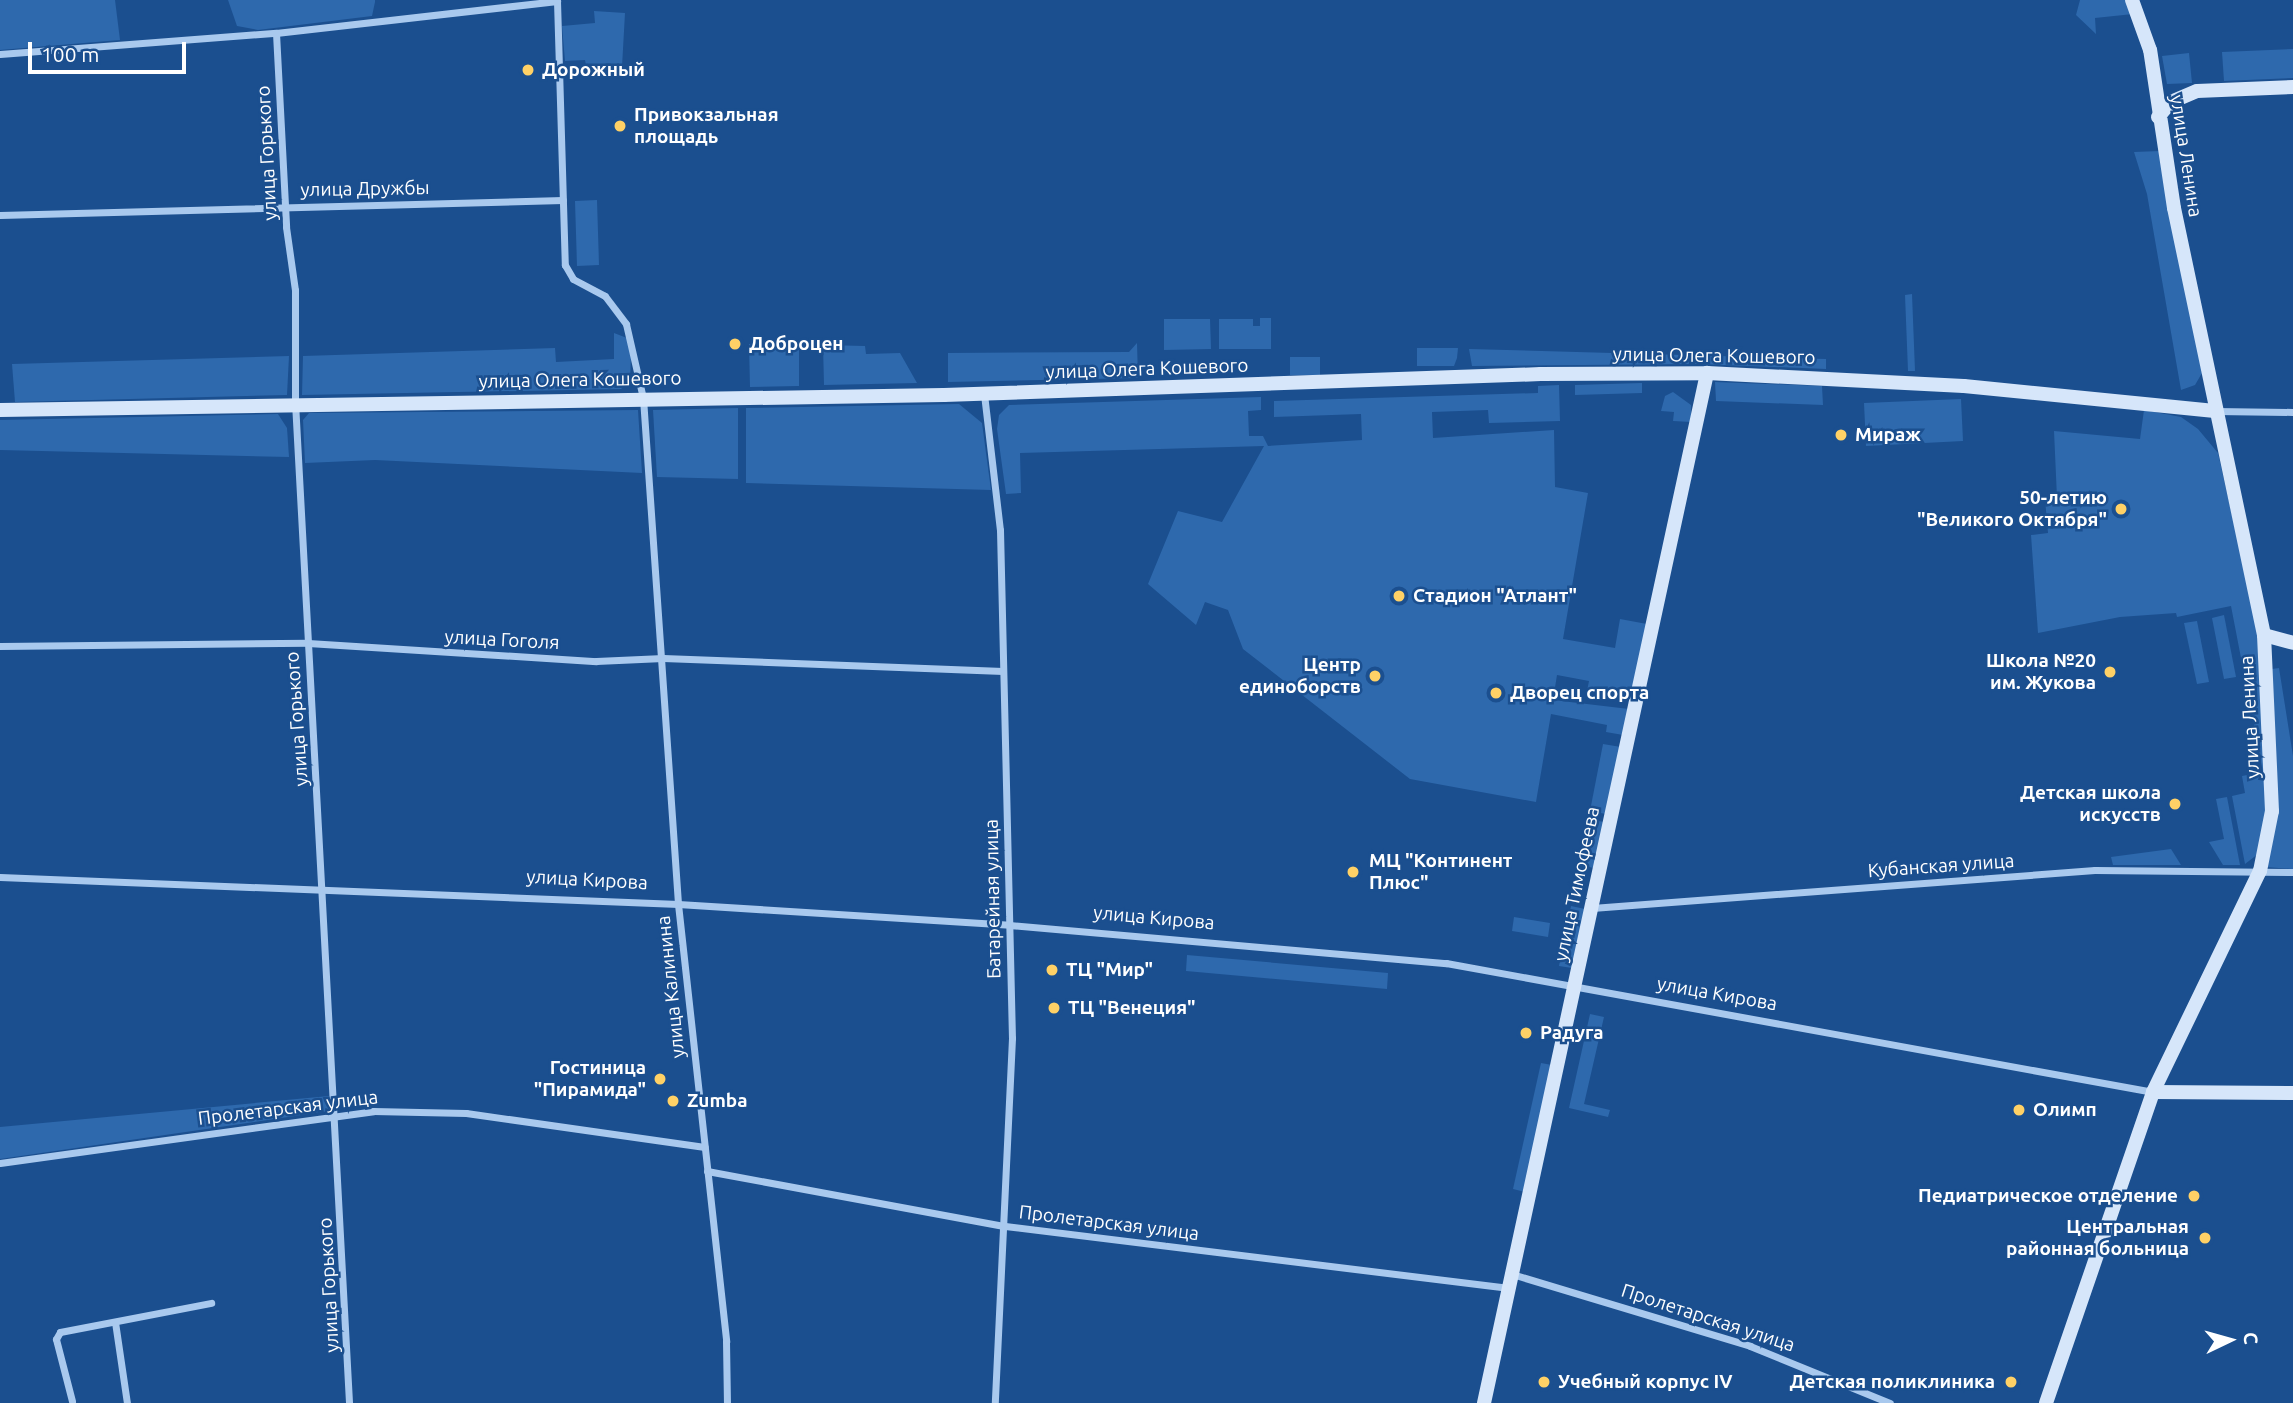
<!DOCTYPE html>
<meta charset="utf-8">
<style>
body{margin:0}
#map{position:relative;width:2293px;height:1403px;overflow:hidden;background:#1b4f8f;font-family:Ubuntu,sans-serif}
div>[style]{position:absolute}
.green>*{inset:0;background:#2e69ad}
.street>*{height:7px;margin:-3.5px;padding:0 3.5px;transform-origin:3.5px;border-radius:3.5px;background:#a9c9ee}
.secondary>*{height:14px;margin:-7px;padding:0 7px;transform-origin:7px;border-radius:7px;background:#d6e6fa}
.dots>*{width:19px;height:19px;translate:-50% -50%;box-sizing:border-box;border:4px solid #1b4f8f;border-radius:50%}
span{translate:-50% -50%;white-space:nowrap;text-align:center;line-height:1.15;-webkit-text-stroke:5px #1b4f8f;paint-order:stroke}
.poi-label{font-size:19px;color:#fff;font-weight:700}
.left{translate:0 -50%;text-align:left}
.right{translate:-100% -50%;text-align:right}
.street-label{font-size:19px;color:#fff}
.north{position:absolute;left:2195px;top:1305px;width:70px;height:70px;-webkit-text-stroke:5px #1b4f8f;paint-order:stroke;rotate:85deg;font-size:19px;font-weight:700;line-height:28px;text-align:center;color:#fff}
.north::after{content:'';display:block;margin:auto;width:24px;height:32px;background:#fff;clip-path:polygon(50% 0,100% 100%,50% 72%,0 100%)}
.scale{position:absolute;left:28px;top:42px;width:158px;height:32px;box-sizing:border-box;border:4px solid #fff;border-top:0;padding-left:9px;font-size:21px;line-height:24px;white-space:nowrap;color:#fff;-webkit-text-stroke:5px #1b4f8f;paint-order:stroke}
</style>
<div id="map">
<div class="green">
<i style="clip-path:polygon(0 0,115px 0,120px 40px,0 50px)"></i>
<i style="clip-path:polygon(228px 0,375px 0,375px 2px,372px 16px,258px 30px,237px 26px)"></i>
<i style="clip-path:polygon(2080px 0,2125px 0,2133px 14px,2095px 18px,2096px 34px,2076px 15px)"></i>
<i style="clip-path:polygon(594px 11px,625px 13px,622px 67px,587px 70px,585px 60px,565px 61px,562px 26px,595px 23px)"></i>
<i style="clip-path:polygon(2293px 49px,2293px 78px,2224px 81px,2222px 52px)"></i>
<i style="clip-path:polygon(2189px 53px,2192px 83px,2167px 84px,2162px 56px)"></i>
<i style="clip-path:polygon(2160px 151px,2202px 373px,2195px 385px,2181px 390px,2147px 194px,2134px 152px)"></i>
<i style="clip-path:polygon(597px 200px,599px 265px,577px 266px,575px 201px)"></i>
<i style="clip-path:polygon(1912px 294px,1915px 371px,1908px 371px,1905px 295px)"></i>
<i style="clip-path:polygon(1260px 318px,1271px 318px,1271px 349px,1219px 349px,1219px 319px,1253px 319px,1253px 326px,1260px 326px)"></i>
<i style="clip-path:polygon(1164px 319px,1210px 319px,1211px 349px,1164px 350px)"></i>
<i style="clip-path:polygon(614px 333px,627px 338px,631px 355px,630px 381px,621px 389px,302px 395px,303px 356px,555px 348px,556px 362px,614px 359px)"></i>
<i style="clip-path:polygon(1137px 343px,1138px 378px,948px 382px,948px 353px,1129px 352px)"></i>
<i style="clip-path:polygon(749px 344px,799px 345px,799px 386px,750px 387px)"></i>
<i style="clip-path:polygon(823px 345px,865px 346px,866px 354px,900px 353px,917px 383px,824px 385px)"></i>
<i style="clip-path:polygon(1417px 348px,1458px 348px,1457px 358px,1454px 366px,1417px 366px)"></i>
<i style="clip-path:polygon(1469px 349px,1826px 359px,1826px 369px,1699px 364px,1472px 366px)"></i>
<i style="clip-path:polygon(289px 356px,287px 395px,15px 402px,12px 364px)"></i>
<i style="clip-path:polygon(1290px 357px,1320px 357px,1320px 375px,1290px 375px)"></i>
<i style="clip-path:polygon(1715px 382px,1822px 386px,1823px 405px,1716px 401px)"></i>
<i style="clip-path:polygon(1642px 383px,1642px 393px,1575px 395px,1575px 385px)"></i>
<i style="clip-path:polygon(1559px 385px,1560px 421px,1489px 423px,1488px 410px,1432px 412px,1433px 438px,1554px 430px,1555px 487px,1588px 493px,1563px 639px,1615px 648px,1620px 619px,1647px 624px,1631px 699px,1587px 691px,1589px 681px,1557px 675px,1553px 700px,1629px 709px,1623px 735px,1606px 732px,1607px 725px,1551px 714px,1536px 802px,1410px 779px,1243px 649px,1228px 610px,1205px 602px,1196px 625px,1148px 584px,1178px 511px,1222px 522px,1264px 446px,1020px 453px,1021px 493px,1006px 494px,997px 429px,999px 415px,1009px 405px,1261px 397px,1261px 410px,1248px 411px,1249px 436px,1263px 436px,1268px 446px,1362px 440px,1361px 414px,1274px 417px,1274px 401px,1538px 393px,1538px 386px)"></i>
<i style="clip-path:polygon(1673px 392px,1691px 405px,1691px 422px,1673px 421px,1674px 412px,1661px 411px,1665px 396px)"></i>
<i style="clip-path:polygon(1961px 399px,1963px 441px,1866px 446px,1864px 403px)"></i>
<i style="clip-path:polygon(959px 404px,982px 423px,991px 490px,746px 483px,746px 408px)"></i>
<i style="clip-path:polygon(738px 408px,738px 479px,657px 477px,653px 410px)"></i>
<i style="clip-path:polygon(638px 410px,642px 473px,375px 460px,305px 463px,303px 420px,309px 413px)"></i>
<i style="clip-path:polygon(2144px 410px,2181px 417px,2198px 429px,2218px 453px,2259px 635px,2267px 734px,2256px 736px,2231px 606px,2177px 617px,2176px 613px,2120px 617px,2038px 633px,2031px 535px,2048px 533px,2045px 499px,2057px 498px,2054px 431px,2140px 439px)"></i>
<i style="clip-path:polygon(278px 414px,287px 428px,289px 457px,0 450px,0 420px)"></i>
<i style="clip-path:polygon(2224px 615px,2236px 677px,2224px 679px,2212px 618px)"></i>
<i style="clip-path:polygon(2197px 621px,2209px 682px,2197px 684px,2184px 623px)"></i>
<i style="clip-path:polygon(2279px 668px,2293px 756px,2293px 869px,2266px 867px,2278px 813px,2272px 669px)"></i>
<i style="clip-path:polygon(2267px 741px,2269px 791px,2258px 854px,2245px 864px,2232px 796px,2245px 793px,2242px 776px,2263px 772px,2257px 743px)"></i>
<i style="clip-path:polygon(1603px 744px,1621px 747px,1606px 814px,1590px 811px)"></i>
<i style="clip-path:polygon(2227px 797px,2240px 865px,2223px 865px,2209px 842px,2224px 839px,2216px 799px)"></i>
<i style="clip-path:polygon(1588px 819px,1604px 822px,1594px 868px,1579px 865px)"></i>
<i style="clip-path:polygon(2171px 849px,2181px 865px,2113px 865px,2111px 857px)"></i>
<i style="clip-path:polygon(1571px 906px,1585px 909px,1572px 968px,1559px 966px)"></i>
<i style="clip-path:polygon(1514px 917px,1550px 923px,1548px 937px,1512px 931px)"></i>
<i style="clip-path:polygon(1187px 955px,1388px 973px,1387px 989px,1186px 971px)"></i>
<i style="clip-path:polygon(1590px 1014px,1604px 1017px,1584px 1104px,1610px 1110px,1608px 1117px,1569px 1108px)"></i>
<i style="clip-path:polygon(1541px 1063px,1552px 1065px,1525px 1192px,1513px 1189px)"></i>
<i style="clip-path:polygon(329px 1096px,329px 1111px,0 1159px,0 1127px)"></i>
</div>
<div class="street">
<i style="left:276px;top:33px;width:194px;rotate:87deg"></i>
<i style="left:286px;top:227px;width:64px;rotate:81.9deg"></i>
<i style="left:295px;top:290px;width:112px;rotate:90deg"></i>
<i style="left:295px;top:402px;width:1002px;rotate:86.91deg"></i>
<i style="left:0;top:54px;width:277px;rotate:-4.4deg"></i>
<i style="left:276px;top:33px;width:283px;rotate:-6.5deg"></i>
<i style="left:557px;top:1px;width:264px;rotate:88.3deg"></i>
<i style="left:565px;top:265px;width:16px;rotate:60deg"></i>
<i style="left:573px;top:279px;width:36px;rotate:28deg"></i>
<i style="left:605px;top:296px;width:35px;rotate:53deg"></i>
<i style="left:626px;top:324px;width:76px;rotate:77.1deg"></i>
<i style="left:643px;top:398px;width:507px;rotate:86.04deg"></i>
<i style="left:678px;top:904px;width:440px;rotate:83.7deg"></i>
<i style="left:726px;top:1341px;width:62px;rotate:89.1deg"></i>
<i style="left:0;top:215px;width:563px;rotate:-1.53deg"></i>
<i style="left:984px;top:394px;width:137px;rotate:83.3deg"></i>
<i style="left:1000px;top:530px;width:508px;rotate:88.65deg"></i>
<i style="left:1012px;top:1038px;width:365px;rotate:92.7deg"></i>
<i style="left:2215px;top:411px;width:78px;rotate:0.7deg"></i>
<i style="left:0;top:646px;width:308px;rotate:-0.6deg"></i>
<i style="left:308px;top:643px;width:289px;rotate:3.6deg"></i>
<i style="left:596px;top:661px;width:67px;rotate:-2.6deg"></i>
<i style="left:663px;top:658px;width:340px;rotate:2.2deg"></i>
<i style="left:0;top:877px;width:679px;rotate:2.28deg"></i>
<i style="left:678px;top:904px;width:332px;rotate:3.6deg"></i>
<i style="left:1009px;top:925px;width:439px;rotate:5deg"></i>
<i style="left:1446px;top:963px;width:719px;rotate:10.34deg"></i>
<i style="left:1592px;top:908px;width:504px;rotate:-4.32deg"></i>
<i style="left:2095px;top:870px;width:198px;rotate:0.6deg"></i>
<i style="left:0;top:1163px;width:377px;rotate:-7.9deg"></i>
<i style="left:373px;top:1111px;width:93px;rotate:1.2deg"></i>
<i style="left:466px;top:1113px;width:241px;rotate:8.1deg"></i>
<i style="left:707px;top:1171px;width:303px;rotate:10.5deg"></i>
<i style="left:1005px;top:1226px;width:508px;rotate:7.01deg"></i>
<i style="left:1512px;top:1274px;width:249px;rotate:16.8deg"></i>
<i style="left:1750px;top:1346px;width:151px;rotate:22.2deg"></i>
<i style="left:115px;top:1322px;width:82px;rotate:81.6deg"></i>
<i style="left:72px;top:1401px;width:64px;rotate:-104.5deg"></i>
<i style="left:56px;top:1339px;width:8px;rotate:-60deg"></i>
<i style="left:60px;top:1332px;width:154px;rotate:-10.9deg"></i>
</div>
<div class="secondary">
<i style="left:2158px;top:117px;width:20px;rotate:-49deg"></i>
<i style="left:2171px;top:102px;width:28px;rotate:-23deg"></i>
<i style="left:2197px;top:91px;width:96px;rotate:-2.4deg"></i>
<i style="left:0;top:410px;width:944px;rotate:-0.91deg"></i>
<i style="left:944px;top:395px;width:597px;rotate:-2.01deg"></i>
<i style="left:1541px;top:374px;width:166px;rotate:-0.3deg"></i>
<i style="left:1707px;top:373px;width:257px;rotate:2.9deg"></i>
<i style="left:1964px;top:386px;width:252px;rotate:5.7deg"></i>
<i style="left:2264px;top:635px;width:30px;rotate:15deg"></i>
<i style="left:2153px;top:1092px;width:140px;rotate:0.4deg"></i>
<i style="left:1484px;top:1403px;width:1054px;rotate:-77.78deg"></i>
<i style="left:2046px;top:1403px;width:329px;rotate:-71deg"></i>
<i style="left:2153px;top:1092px;width:246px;rotate:-64.2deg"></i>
<i style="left:2260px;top:871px;width:61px;rotate:-78.7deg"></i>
<i style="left:2272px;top:811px;width:176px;rotate:-92.6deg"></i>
<i style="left:2264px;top:635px;width:436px;rotate:-101.9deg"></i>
<i style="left:2174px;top:208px;width:160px;rotate:-98.6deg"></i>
<i style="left:2150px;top:50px;width:53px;rotate:-109.8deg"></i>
</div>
<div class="dots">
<i style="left:528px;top:70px;background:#ffd166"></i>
<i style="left:620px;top:126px;background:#ffd166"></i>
<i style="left:735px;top:344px;background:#ffd166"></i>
<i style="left:1841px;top:435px;background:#ffd166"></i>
<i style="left:2121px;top:509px;background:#ffd166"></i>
<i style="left:1399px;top:596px;background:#ffd166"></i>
<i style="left:2110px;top:672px;background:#ffd166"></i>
<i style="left:1375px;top:676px;background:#ffd166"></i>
<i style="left:1496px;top:693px;background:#ffd166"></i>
<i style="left:2175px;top:804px;background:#ffd166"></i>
<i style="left:1353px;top:872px;background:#ffd166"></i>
<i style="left:1052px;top:970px;background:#ffd166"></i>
<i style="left:1054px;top:1008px;background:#ffd166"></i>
<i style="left:1526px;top:1033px;background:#ffd166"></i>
<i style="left:660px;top:1079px;background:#ffd166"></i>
<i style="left:673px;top:1101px;background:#ffd166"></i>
<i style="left:2019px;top:1110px;background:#ffd166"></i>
<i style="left:2194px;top:1196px;background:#ffd166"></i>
<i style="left:2205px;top:1238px;background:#ffd166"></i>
<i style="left:1544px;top:1382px;background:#ffd166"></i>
<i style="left:2011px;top:1382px;background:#ffd166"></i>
</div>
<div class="poi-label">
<span class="left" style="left:542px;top:70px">Дорожный</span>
<span class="left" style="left:634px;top:126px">Привокзальная<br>площадь</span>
<span class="left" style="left:749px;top:344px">Доброцен</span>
<span class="left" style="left:1855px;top:435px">Мираж</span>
<span class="right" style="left:2107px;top:509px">50-летию<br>"Великого Октября"</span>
<span class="left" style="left:1413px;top:596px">Стадион "Атлант"</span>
<span class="right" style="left:2096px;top:672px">Школа №20<br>им. Жукова</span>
<span class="right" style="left:1361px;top:676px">Центр<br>единоборств</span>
<span class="left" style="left:1510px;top:693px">Дворец спорта</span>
<span class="right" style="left:2161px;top:804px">Детская школа<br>искусств</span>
<span class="left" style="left:1369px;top:872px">МЦ "Континент<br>Плюс"</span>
<span class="left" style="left:1066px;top:970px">ТЦ "Мир"</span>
<span class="left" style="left:1068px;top:1008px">ТЦ "Венеция"</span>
<span class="left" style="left:1540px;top:1033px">Радуга</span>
<span class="right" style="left:646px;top:1079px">Гостиница<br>"Пирамида"</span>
<span class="left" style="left:687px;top:1101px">Zumba</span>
<span class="left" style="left:2033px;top:1110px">Олимп</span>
<span class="right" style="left:2178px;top:1196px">Педиатрическое отделение</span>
<span class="right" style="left:2189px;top:1238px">Центральная<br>районная больница</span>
<span class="left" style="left:1558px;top:1382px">Учебный корпус IV</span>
<span class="right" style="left:1995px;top:1382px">Детская поликлиника</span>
</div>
<div class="street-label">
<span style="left:267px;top:153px;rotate:-93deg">улица Горького</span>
<span style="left:2186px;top:156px;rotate:81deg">улица Ленина</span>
<span style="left:365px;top:189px;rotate:-1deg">улица Дружбы</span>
<span style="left:1714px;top:356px;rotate:1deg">улица Олега Кошевого</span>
<span style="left:1147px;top:369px;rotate:-2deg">улица Олега Кошевого</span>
<span style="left:580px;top:380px;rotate:-1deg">улица Олега Кошевого</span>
<span style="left:502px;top:640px;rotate:3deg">улица Гоголя</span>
<span style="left:2250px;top:717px;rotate:-93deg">улица Ленина</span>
<span style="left:297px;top:719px;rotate:-94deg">улица Горького</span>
<span style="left:1941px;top:866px;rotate:-4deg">Кубанская улица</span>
<span style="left:587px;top:880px;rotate:3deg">улица Кирова</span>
<span style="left:1577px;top:884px;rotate:-78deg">улица Тимофеева</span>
<span style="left:993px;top:899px;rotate:-91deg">Батарейная улица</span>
<span style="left:1154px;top:918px;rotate:5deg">улица Кирова</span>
<span style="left:671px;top:987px;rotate:-96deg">улица Калинина</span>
<span style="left:1717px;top:994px;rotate:10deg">улица Кирова</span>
<span style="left:288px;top:1108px;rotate:-7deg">Пролетарская улица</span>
<span style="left:1109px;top:1223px;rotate:7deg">Пролетарская улица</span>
<span style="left:329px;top:1285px;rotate:-93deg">улица Горького</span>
<span style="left:1708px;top:1318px;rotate:18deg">Пролетарская улица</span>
</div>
<div class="north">С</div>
<div class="scale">100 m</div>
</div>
